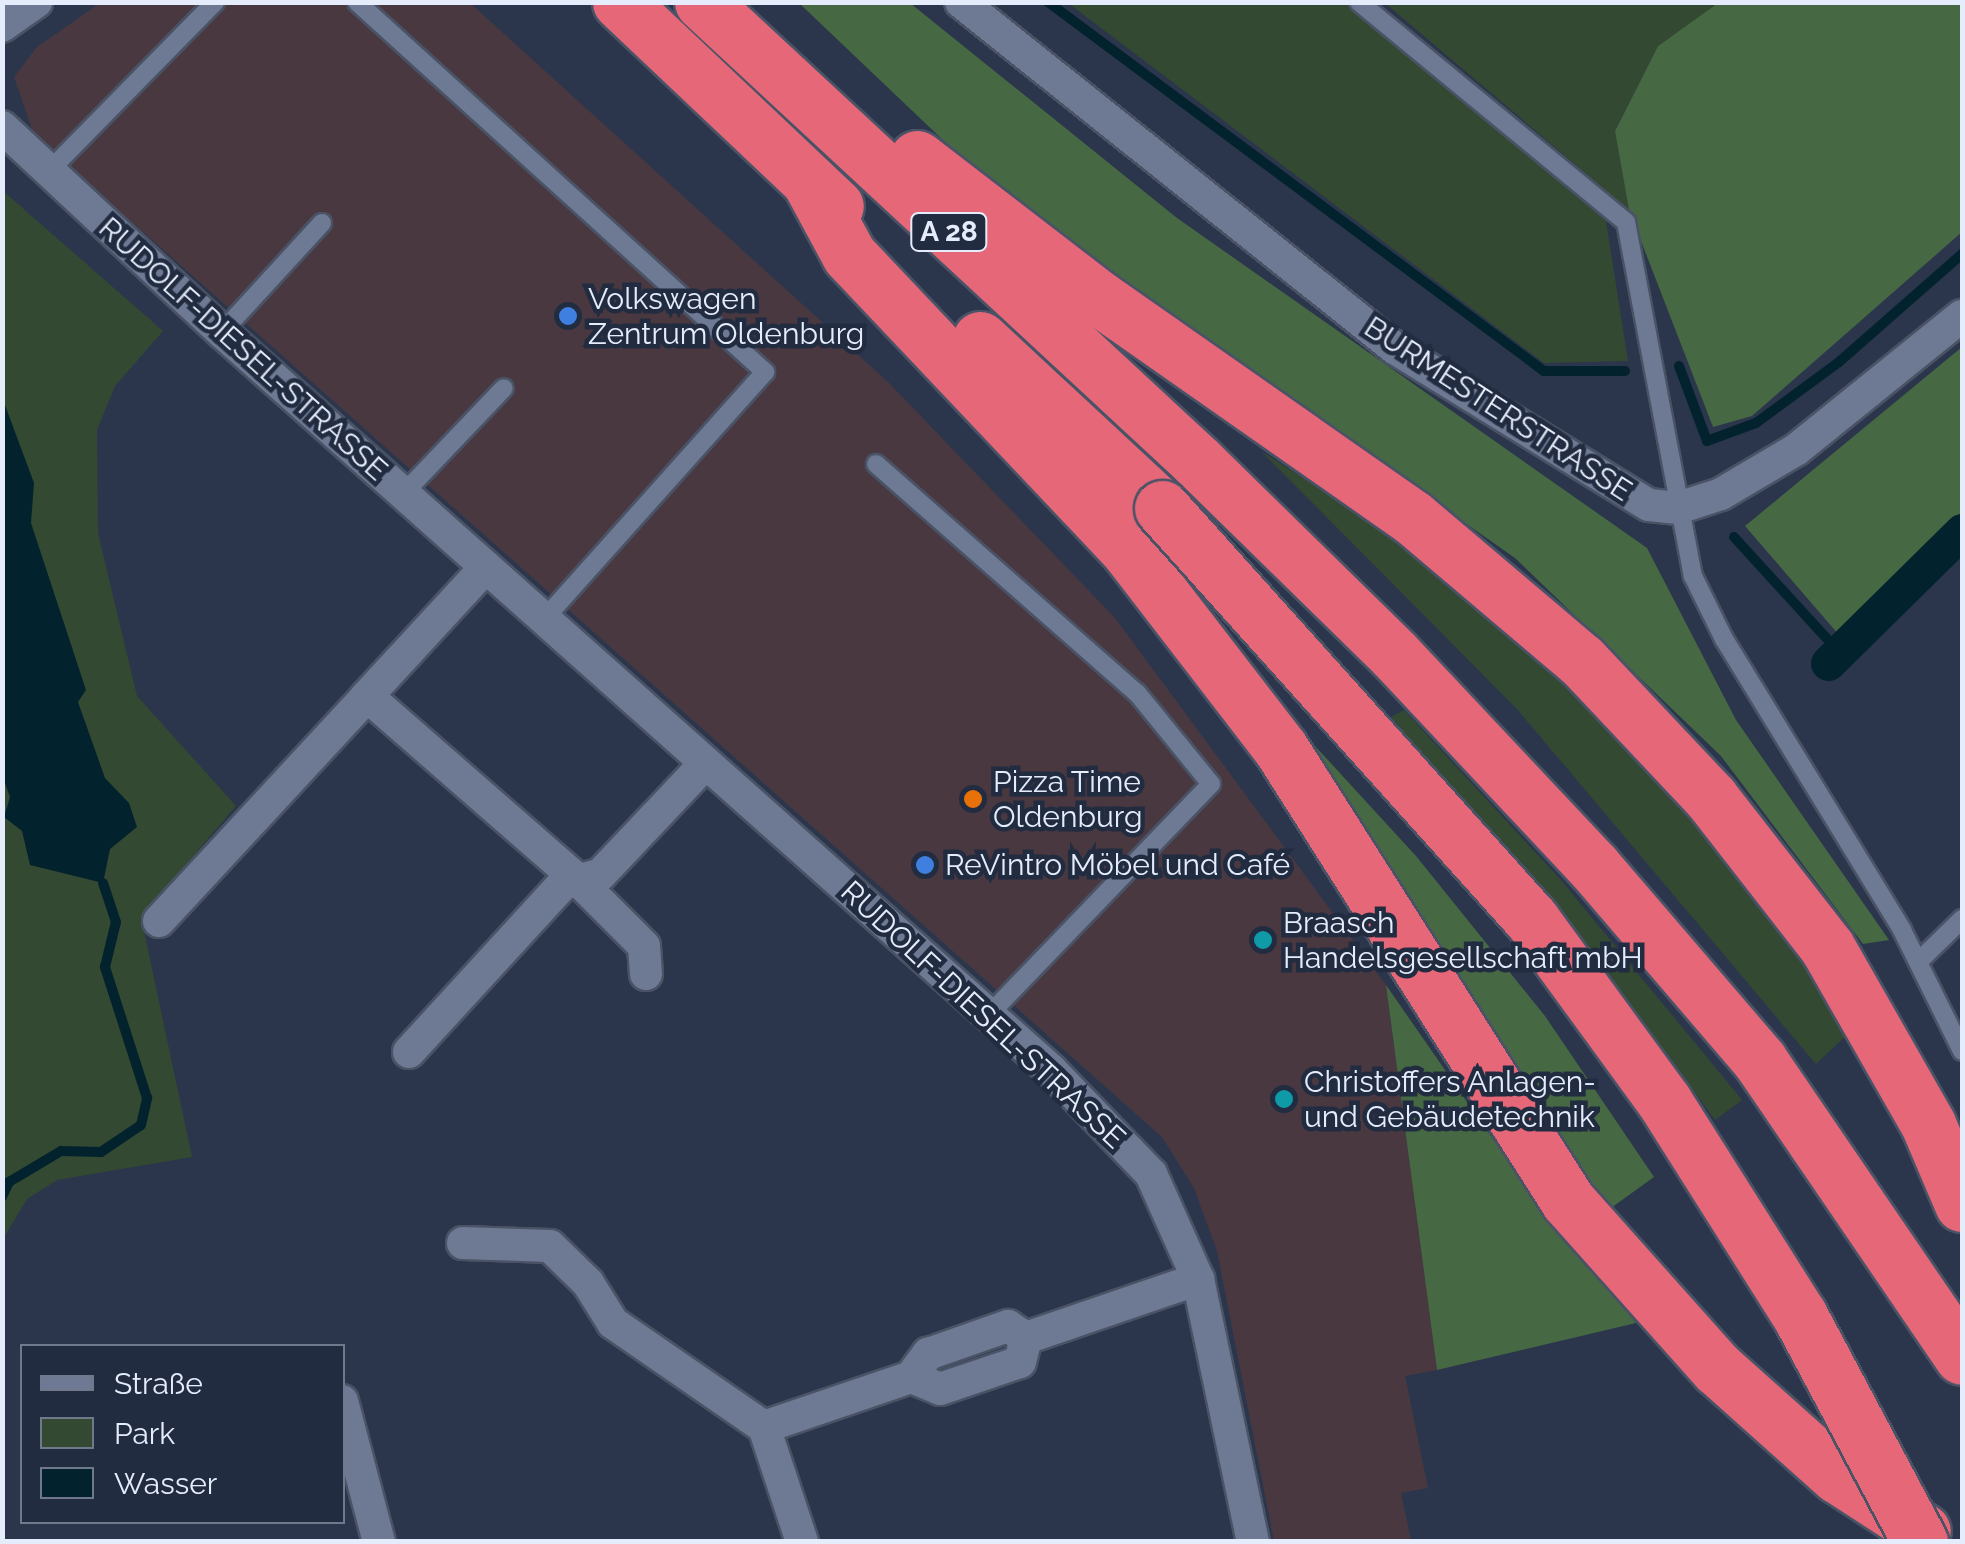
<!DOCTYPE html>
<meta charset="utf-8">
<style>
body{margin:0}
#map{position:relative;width:1965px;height:1544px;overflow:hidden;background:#2b364c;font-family:Raleway,sans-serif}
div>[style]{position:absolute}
.commercial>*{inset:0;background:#4a3841}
.green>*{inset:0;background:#344931}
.forest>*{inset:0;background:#466842}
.water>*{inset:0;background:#02232e}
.stream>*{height:10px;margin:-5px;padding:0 5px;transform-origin:5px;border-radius:5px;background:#02232e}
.canal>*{height:35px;margin:-17.5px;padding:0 17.5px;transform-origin:17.5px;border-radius:17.5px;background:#02232e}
.roads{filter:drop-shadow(2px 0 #4a5366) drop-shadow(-2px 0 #4a5366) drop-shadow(0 2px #4a5366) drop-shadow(0 -2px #4a5366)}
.service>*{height:18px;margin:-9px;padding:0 9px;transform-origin:9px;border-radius:9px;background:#6e7a93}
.minor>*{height:32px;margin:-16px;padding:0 16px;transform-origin:16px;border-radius:16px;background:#6e7a93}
.motorway>*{height:55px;margin:-27.5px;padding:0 27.5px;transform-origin:27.5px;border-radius:27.5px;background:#e66778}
.bridges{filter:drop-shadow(2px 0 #4a5366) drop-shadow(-2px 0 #4a5366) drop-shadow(0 2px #4a5366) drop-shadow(0 -2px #4a5366)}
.motorway-bridge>*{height:55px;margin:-27.5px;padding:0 27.5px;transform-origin:27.5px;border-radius:27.5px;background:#e66778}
.dots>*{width:28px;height:28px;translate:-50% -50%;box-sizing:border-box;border:5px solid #222c41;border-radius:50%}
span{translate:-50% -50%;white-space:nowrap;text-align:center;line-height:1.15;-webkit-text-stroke:9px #222c41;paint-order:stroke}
.shield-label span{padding:2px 8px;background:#222c41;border:2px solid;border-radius:8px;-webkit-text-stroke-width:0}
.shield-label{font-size:28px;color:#e5ecfb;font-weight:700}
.poi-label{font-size:30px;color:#e5ecfb}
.left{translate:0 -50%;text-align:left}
.street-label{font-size:30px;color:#e5ecfb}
.frame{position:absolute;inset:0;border:5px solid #e5ecfb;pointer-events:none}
.legend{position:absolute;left:20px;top:1344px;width:325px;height:180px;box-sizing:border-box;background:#222c41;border:2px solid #70798b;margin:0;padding:12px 18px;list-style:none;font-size:30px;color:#e5ecfb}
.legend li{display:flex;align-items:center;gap:20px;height:50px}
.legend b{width:50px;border:2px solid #70798b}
</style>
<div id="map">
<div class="commercial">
<i style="clip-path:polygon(100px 3px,470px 3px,888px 382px,1115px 618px,1386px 985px,1437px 1370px,1405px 1376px,1428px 1488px,1401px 1493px,1411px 1541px,1274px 1541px,1217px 1251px,1194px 1188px,1162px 1137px,34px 135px,14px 77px,37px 47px)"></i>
</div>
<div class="green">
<i style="clip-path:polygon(1068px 3px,1345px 3px,1606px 221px,1628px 361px,1544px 363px)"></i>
<i style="clip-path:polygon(1385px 3px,1718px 3px,1658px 46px,1615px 130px,1629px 210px)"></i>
<i style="clip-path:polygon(3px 191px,163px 331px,115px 386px,97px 430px,98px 533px,137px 696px,236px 806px,141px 917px,192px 1157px,57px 1180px,27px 1199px,3px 1239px)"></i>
<i style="clip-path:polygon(1261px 451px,1365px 518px,1520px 638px,1674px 790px,1784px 930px,1852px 1030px,1816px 1064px,1517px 709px)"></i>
<i style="clip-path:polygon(1404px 710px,1560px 879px,1742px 1100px,1715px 1120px,1606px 972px,1391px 717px)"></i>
</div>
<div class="forest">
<i style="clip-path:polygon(799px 3px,910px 3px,1177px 218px,1647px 548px,1736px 720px,1889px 940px,1863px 944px,1721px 756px,1515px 558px,1007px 201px)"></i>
<i style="clip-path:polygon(1718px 3px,1962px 3px,1962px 232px,1752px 416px,1713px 427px,1629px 210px,1615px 131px,1658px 46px)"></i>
<i style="clip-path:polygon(1962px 347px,1962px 516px,1839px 635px,1745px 526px)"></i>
<i style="clip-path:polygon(1271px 698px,1416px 856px,1545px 1016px,1654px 1177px,1604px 1213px)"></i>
<i style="clip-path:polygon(1386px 985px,1513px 1168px,1636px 1323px,1437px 1370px)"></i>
</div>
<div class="water">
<i style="clip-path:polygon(2px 397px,34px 483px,31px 523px,86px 690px,78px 702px,105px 778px,129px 803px,137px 827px,110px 849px,103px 883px,30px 865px,22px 831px,4px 817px,10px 797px,2px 775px)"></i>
</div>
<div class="stream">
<i style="left:1048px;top:2px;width:618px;rotate:36.65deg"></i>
<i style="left:1544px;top:371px;width:81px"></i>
<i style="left:1679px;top:366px;width:80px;rotate:69.5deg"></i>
<i style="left:1707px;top:441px;width:52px;rotate:-20.2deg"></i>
<i style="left:1756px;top:423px;width:103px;rotate:-36.3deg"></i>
<i style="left:1839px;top:362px;width:164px;rotate:-41.3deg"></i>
<i style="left:1734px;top:537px;width:154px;rotate:47.6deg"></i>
<i style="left:2px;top:1197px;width:17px;rotate:-65deg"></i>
<i style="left:9px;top:1182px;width:61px;rotate:-30.8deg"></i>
<i style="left:61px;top:1151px;width:40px;rotate:1.4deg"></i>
<i style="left:101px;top:1152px;width:48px;rotate:-34deg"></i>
<i style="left:141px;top:1125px;width:28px;rotate:-77deg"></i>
<i style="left:147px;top:1098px;width:138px;rotate:-107.8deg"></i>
<i style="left:105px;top:967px;width:46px;rotate:-76.3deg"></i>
<i style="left:116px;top:922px;width:41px;rotate:-108.4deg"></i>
</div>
<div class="canal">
<i style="left:1828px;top:663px;width:188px;rotate:-44.6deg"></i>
</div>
<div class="roads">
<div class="service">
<i style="left:357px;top:2px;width:551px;rotate:42.2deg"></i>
<i style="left:765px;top:372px;width:331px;rotate:131.8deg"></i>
<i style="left:1359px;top:2px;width:346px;rotate:39.5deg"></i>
<i style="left:1626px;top:222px;width:360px;rotate:79.3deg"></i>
<i style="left:1693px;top:576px;width:70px;rotate:63.8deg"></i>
<i style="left:1724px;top:639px;width:341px;rotate:58.5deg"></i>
<i style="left:1902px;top:930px;width:135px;rotate:63.6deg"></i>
<i style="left:48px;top:172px;width:238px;rotate:-45.5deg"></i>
<i style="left:222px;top:332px;width:148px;rotate:-47.5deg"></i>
<i style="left:876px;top:464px;width:347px;rotate:41.3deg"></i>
<i style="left:1137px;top:693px;width:117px;rotate:50.9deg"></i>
<i style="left:1211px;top:784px;width:320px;rotate:133.9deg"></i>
<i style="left:403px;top:494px;width:146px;rotate:-46.4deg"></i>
<i style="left:1918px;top:962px;width:62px;rotate:-44.3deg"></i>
</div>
<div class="minor">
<i style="left:961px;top:2px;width:556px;rotate:38.58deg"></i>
<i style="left:1396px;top:349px;width:297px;rotate:31.7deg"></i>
<i style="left:1649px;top:505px;width:29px;rotate:6deg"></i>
<i style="left:1678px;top:508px;width:45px;rotate:-18deg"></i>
<i style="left:1721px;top:494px;width:88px;rotate:-30.6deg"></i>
<i style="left:1797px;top:449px;width:212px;rotate:-38.9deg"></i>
<i style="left:2px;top:26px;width:42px;rotate:-35.2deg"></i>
<i style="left:2px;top:127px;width:301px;rotate:43deg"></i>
<i style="left:222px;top:332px;width:1111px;rotate:41.68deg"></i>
<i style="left:1052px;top:1071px;width:143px;rotate:46.1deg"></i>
<i style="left:1151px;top:1174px;width:115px;rotate:65.9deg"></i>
<i style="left:1198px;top:1279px;width:269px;rotate:78.2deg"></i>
<i style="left:486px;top:567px;width:176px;rotate:132.7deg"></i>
<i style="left:367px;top:696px;width:280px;rotate:41.1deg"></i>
<i style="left:578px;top:880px;width:93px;rotate:45deg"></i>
<i style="left:644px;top:946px;width:28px;rotate:86deg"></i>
<i style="left:159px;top:921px;width:306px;rotate:-47.2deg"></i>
<i style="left:409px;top:1052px;width:228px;rotate:-47.5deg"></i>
<i style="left:563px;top:884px;width:38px;rotate:-14deg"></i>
<i style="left:600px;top:875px;width:154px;rotate:-46.6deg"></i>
<i style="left:463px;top:1243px;width:87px;rotate:2deg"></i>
<i style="left:550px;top:1246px;width:53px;rotate:44.2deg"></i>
<i style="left:588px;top:1283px;width:47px;rotate:58deg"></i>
<i style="left:613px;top:1323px;width:183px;rotate:34.6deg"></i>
<i style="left:764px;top:1427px;width:121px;rotate:71.7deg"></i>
<i style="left:911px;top:1377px;width:29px;rotate:-54deg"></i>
<i style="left:928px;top:1354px;width:85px;rotate:-19.3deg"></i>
<i style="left:1008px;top:1326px;width:22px;rotate:34deg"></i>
<i style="left:342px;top:1401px;width:146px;rotate:75.3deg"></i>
<i style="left:764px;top:1427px;width:155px;rotate:-18.8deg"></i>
<i style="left:911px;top:1377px;width:31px;rotate:22deg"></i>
<i style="left:940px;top:1389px;width:84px;rotate:-18.6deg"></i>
<i style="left:1020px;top:1362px;width:25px;rotate:-76deg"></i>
<i style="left:1026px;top:1338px;width:182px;rotate:-18.9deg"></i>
</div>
<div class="motorway">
<i style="left:620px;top:2px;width:297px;rotate:43.4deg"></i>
<i style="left:702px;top:2px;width:675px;rotate:42.84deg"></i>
<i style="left:1197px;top:461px;width:276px;rotate:44.4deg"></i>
<i style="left:1394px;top:654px;width:292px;rotate:46.8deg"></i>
<i style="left:1594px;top:867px;width:255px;rotate:49.4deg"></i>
<i style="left:1760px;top:1061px;width:358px;rotate:55.7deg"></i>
<i style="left:917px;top:158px;width:230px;rotate:37.6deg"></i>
<i style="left:1099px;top:298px;width:382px;rotate:35deg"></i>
<i style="left:1412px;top:517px;width:223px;rotate:40.3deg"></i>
<i style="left:1582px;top:661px;width:188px;rotate:46.7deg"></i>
<i style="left:1711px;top:798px;width:189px;rotate:52.1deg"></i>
<i style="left:1827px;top:947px;width:204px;rotate:60.3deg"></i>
<i style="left:1928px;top:1124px;width:87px;rotate:67deg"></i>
<i style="left:809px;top:181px;width:84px;rotate:61.6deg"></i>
<i style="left:849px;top:255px;width:405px;rotate:46.6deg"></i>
<i style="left:1127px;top:549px;width:252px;rotate:52.4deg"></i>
<i style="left:1281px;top:749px;width:535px;rotate:57.59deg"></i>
<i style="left:1568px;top:1201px;width:224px;rotate:48.3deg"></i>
<i style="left:1717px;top:1368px;width:162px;rotate:41.8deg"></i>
<i style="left:1838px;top:1476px;width:101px;rotate:32.9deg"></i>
<i style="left:980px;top:339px;width:248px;rotate:42.9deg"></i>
</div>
</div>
<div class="bridges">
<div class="motorway-bridge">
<i style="left:1162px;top:508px;width:554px;rotate:48.07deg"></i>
<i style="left:1532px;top:920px;width:224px;rotate:53.9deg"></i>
<i style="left:1664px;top:1101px;width:254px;rotate:57.7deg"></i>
<i style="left:1800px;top:1316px;width:256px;rotate:62deg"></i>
</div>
</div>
<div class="dots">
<i style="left:568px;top:316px;background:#3f7fe0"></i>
<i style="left:973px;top:799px;background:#e8710a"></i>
<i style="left:925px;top:865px;background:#3f7fe0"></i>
<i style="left:1263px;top:940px;background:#0f9aa8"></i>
<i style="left:1284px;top:1099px;background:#0f9aa8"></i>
</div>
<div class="shield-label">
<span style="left:949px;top:232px">A 28</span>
</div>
<div class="poi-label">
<span class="left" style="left:588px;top:316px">Volkswagen<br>Zentrum Oldenburg</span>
<span class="left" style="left:993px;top:799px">Pizza Time<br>Oldenburg</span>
<span class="left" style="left:945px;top:865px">ReVintro Möbel und Café</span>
<span class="left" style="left:1283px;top:940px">Braasch<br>Handelsgesellschaft mbH</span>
<span class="left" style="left:1304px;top:1099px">Christoffers Anlagen-<br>und Gebäudetechnik</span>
</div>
<div class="street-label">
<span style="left:243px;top:349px;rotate:42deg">RUDOLF-DIESEL-STRASSE</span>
<span style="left:1498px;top:409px;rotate:33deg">BURMESTERSTRASSE</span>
<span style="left:983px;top:1015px;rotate:43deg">RUDOLF-DIESEL-STRASSE</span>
</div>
<div class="frame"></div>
<ul class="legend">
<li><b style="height:12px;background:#6e7a93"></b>Straße</li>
<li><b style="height:28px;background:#344931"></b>Park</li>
<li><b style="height:28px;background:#02232e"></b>Wasser</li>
</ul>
</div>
